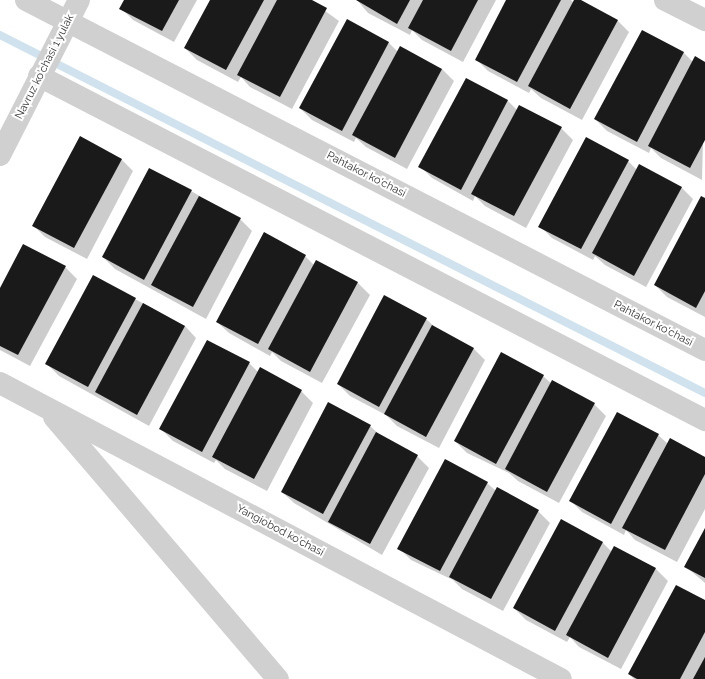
<!DOCTYPE html>
<style>
body{margin:0}
#map{position:relative;width:705px;height:679px;overflow:hidden;background:#fff;font-family:Raleway,sans-serif}
div>[style]{position:absolute}
.shadow>*{inset:0;background:#0003}
.stream>*{height:8px;margin:-4px;padding:0 4px;transform-origin:4px;border-radius:4px;background:#cfe2ee}
.building>*{inset:0;background:#1a1a1a}
.minor>*{height:22px;margin:-11px;padding:0 11px;transform-origin:11px;border-radius:11px;background:#d0d0d0}
span{translate:-50% -50%;white-space:nowrap;text-align:center;line-height:1.15;-webkit-text-stroke:4px #fff;paint-order:stroke}
.street-label{font-size:11px;color:#333}
</style>
<div id="map">
<div class="shadow">
<i style="clip-path:polygon(125px 0,197px 0,174px 42px,133px 20px,121px 8px)"></i>
<i style="clip-path:polygon(211px 0,310px 0,339px 21px,292px 109px,250px 87px,241px 77px,238px 82px,197px 60px,185px 48px)"></i>
<i style="clip-path:polygon(357px 0,496px 0,463px 62px,422px 40px,412px 30px,410px 35px,368px 13px)"></i>
<i style="clip-path:polygon(507px 0,571px 0,574px 3px,579px 0,617px 20px,629px 32px,582px 120px,541px 98px,531px 89px,529px 93px,488px 71px,476px 59px)"></i>
<i style="clip-path:polygon(643px 31px,684px 53px,693px 62px,705px 63px,702px 180px,661px 158px,651px 148px,649px 153px,607px 131px,595px 119px)"></i>
<i style="clip-path:polygon(389px 43px,398px 52px,442px 69px,454px 81px,407px 169px,366px 147px,356px 138px,354px 142px,312px 120px,300px 108px)"></i>
<i style="clip-path:polygon(466px 79px,508px 101px,517px 110px,561px 128px,573px 140px,526px 228px,485px 206px,475px 196px,473px 201px,432px 178px,420px 166px)"></i>
<i style="clip-path:polygon(121px 159px,133px 171px,87px 259px,45px 237px,33px 225px)"></i>
<i style="clip-path:polygon(628px 161px,637px 170px,681px 187px,693px 199px,646px 287px,605px 265px,595px 256px,593px 260px,552px 238px,540px 226px)"></i>
<i style="clip-path:polygon(191px 191px,240px 219px,252px 231px,206px 319px,115px 269px,103px 257px)"></i>
<i style="clip-path:polygon(705px 199px,705px 317px,667px 297px,655px 285px)"></i>
<i style="clip-path:polygon(24px 245px,65px 267px,77px 279px,30px 366px,0 350px,0 290px)"></i>
<i style="clip-path:polygon(305px 256px,314px 265px,316px 261px,358px 283px,370px 295px,322px 383px,281px 361px,272px 352px,270px 356px,229px 333px,217px 322px)"></i>
<i style="clip-path:polygon(135px 299px,185px 326px,196px 338px,149px 426px,59px 376px,47px 364px)"></i>
<i style="clip-path:polygon(426px 319px,437px 329px,473px 348px,485px 360px,439px 448px,397px 426px,386px 415px,350px 396px,338px 384px)"></i>
<i style="clip-path:polygon(249px 363px,258px 372px,301px 391px,313px 403px,267px 491px,225px 469px,216px 460px,214px 463px,173px 441px,161px 429px)"></i>
<i style="clip-path:polygon(543px 376px,552px 384px,594px 404px,606px 416px,559px 503px,518px 481px,509px 473px,467px 453px,455px 441px)"></i>
<i style="clip-path:polygon(370px 426px,381px 436px,417px 456px,429px 468px,382px 555px,294px 503px,282px 492px)"></i>
<i style="clip-path:polygon(658px 435px,668px 444px,705px 458px,705px 509px,677px 562px,635px 540px,626px 530px,624px 535px,582px 512px,570px 500px)"></i>
<i style="clip-path:polygon(487px 483px,496px 491px,538px 511px,550px 523px,503px 611px,462px 589px,453px 580px,411px 560px,399px 548px)"></i>
<i style="clip-path:polygon(705px 530px,705px 583px,685px 566px)"></i>
<i style="clip-path:polygon(602px 542px,612px 552px,614px 547px,656px 569px,668px 581px,621px 669px,579px 647px,570px 637px,567px 642px,526px 620px,514px 608px)"></i>
<i style="clip-path:polygon(705px 601px,705px 679px,634px 679px,629px 674px)"></i>
</div>
<div class="stream">
<i style="left:0;top:35px;width:791px;rotate:26.92deg"></i>
</div>
<div class="building">
<i style="clip-path:polygon(124px 0,179px 0,162px 31px,119px 9px)"></i>
<i style="clip-path:polygon(210px 0,264px 0,226px 70px,184px 48px)"></i>
<i style="clip-path:polygon(277px 0,312px 0,327px 8px,280px 97px,237px 75px)"></i>
<i style="clip-path:polygon(356px 0,410px 0,397px 24px)"></i>
<i style="clip-path:polygon(423px 0,478px 0,451px 51px,408px 28px)"></i>
<i style="clip-path:polygon(506px 0,561px 0,517px 82px,475px 60px)"></i>
<i style="clip-path:polygon(574px 0,581px 0,618px 20px,570px 109px,528px 86px)"></i>
<i style="clip-path:polygon(347px 19px,389px 42px,342px 131px,299px 108px)"></i>
<i style="clip-path:polygon(642px 30px,684px 52px,637px 142px,594px 119px)"></i>
<i style="clip-path:polygon(400px 46px,442px 69px,395px 158px,352px 135px)"></i>
<i style="clip-path:polygon(695px 56px,705px 62px,705px 140px,690px 168px,648px 146px)"></i>
<i style="clip-path:polygon(466px 78px,508px 100px,461px 190px,418px 167px)"></i>
<i style="clip-path:polygon(519px 105px,562px 127px,514px 216px,471px 194px)"></i>
<i style="clip-path:polygon(80px 136px,122px 159px,74px 248px,32px 226px)"></i>
<i style="clip-path:polygon(586px 137px,629px 160px,581px 249px,538px 227px)"></i>
<i style="clip-path:polygon(639px 164px,682px 187px,634px 276px,592px 253px)"></i>
<i style="clip-path:polygon(149px 168px,192px 190px,144px 280px,102px 257px)"></i>
<i style="clip-path:polygon(199px 196px,241px 218px,193px 307px,151px 285px)"></i>
<i style="clip-path:polygon(701px 196px,705px 198px,705px 291px,696px 308px,654px 285px)"></i>
<i style="clip-path:polygon(264px 232px,306px 255px,258px 344px,216px 322px)"></i>
<i style="clip-path:polygon(23px 244px,66px 266px,18px 355px,0 346px,0 288px)"></i>
<i style="clip-path:polygon(316px 260px,358px 282px,310px 372px,268px 349px)"></i>
<i style="clip-path:polygon(93px 275px,136px 298px,88px 387px,45px 364px)"></i>
<i style="clip-path:polygon(384px 295px,427px 318px,379px 407px,337px 384px)"></i>
<i style="clip-path:polygon(143px 303px,185px 326px,137px 415px,95px 392px)"></i>
<i style="clip-path:polygon(432px 325px,474px 348px,426px 437px,384px 414px)"></i>
<i style="clip-path:polygon(207px 340px,250px 362px,202px 452px,159px 429px)"></i>
<i style="clip-path:polygon(501px 352px,544px 375px,496px 464px,454px 441px)"></i>
<i style="clip-path:polygon(260px 367px,302px 390px,254px 479px,212px 457px)"></i>
<i style="clip-path:polygon(552px 380px,595px 403px,547px 492px,505px 469px)"></i>
<i style="clip-path:polygon(328px 402px,371px 425px,323px 514px,281px 492px)"></i>
<i style="clip-path:polygon(617px 412px,659px 434px,611px 524px,569px 501px)"></i>
<i style="clip-path:polygon(376px 432px,418px 455px,370px 544px,328px 522px)"></i>
<i style="clip-path:polygon(670px 438px,705px 457px,705px 474px,665px 550px,622px 528px)"></i>
<i style="clip-path:polygon(445px 459px,488px 482px,440px 571px,397px 549px)"></i>
<i style="clip-path:polygon(497px 487px,539px 510px,491px 599px,449px 577px)"></i>
<i style="clip-path:polygon(561px 519px,603px 542px,555px 631px,513px 608px)"></i>
<i style="clip-path:polygon(705px 528px,705px 578px,684px 567px)"></i>
<i style="clip-path:polygon(614px 546px,656px 568px,608px 658px,566px 635px)"></i>
<i style="clip-path:polygon(676px 585px,705px 600px,705px 632px,680px 679px,637px 679px,628px 674px)"></i>
<i style="clip-path:polygon(705px 657px,705px 679px,693px 679px)"></i>
</div>
<div class="minor">
<i style="left:26px;top:0;width:764px;rotate:27.27deg"></i>
<i style="left:665px;top:0;width:45px;rotate:26.6deg"></i>
<i style="left:39px;top:76px;width:750px;rotate:27.32deg"></i>
<i style="left:0;top:155px;width:174px;rotate:-63deg"></i>
<i style="left:0;top:383px;width:634px;rotate:27.82deg"></i>
<i style="left:54px;top:417px;width:345px;rotate:49.5deg"></i>
</div>
<div class="street-label">
<span style="left:45px;top:67px;rotate:-63deg">Navruz ko'chasi 1 yulak</span>
<span style="left:366px;top:175px;rotate:27deg">Pahtakor ko'chasi</span>
<span style="left:653px;top:324px;rotate:27deg">Pahtakor ko'chasi</span>
<span style="left:280px;top:531px;rotate:28deg">Yangiobod ko'chasi</span>
</div>
</div>
